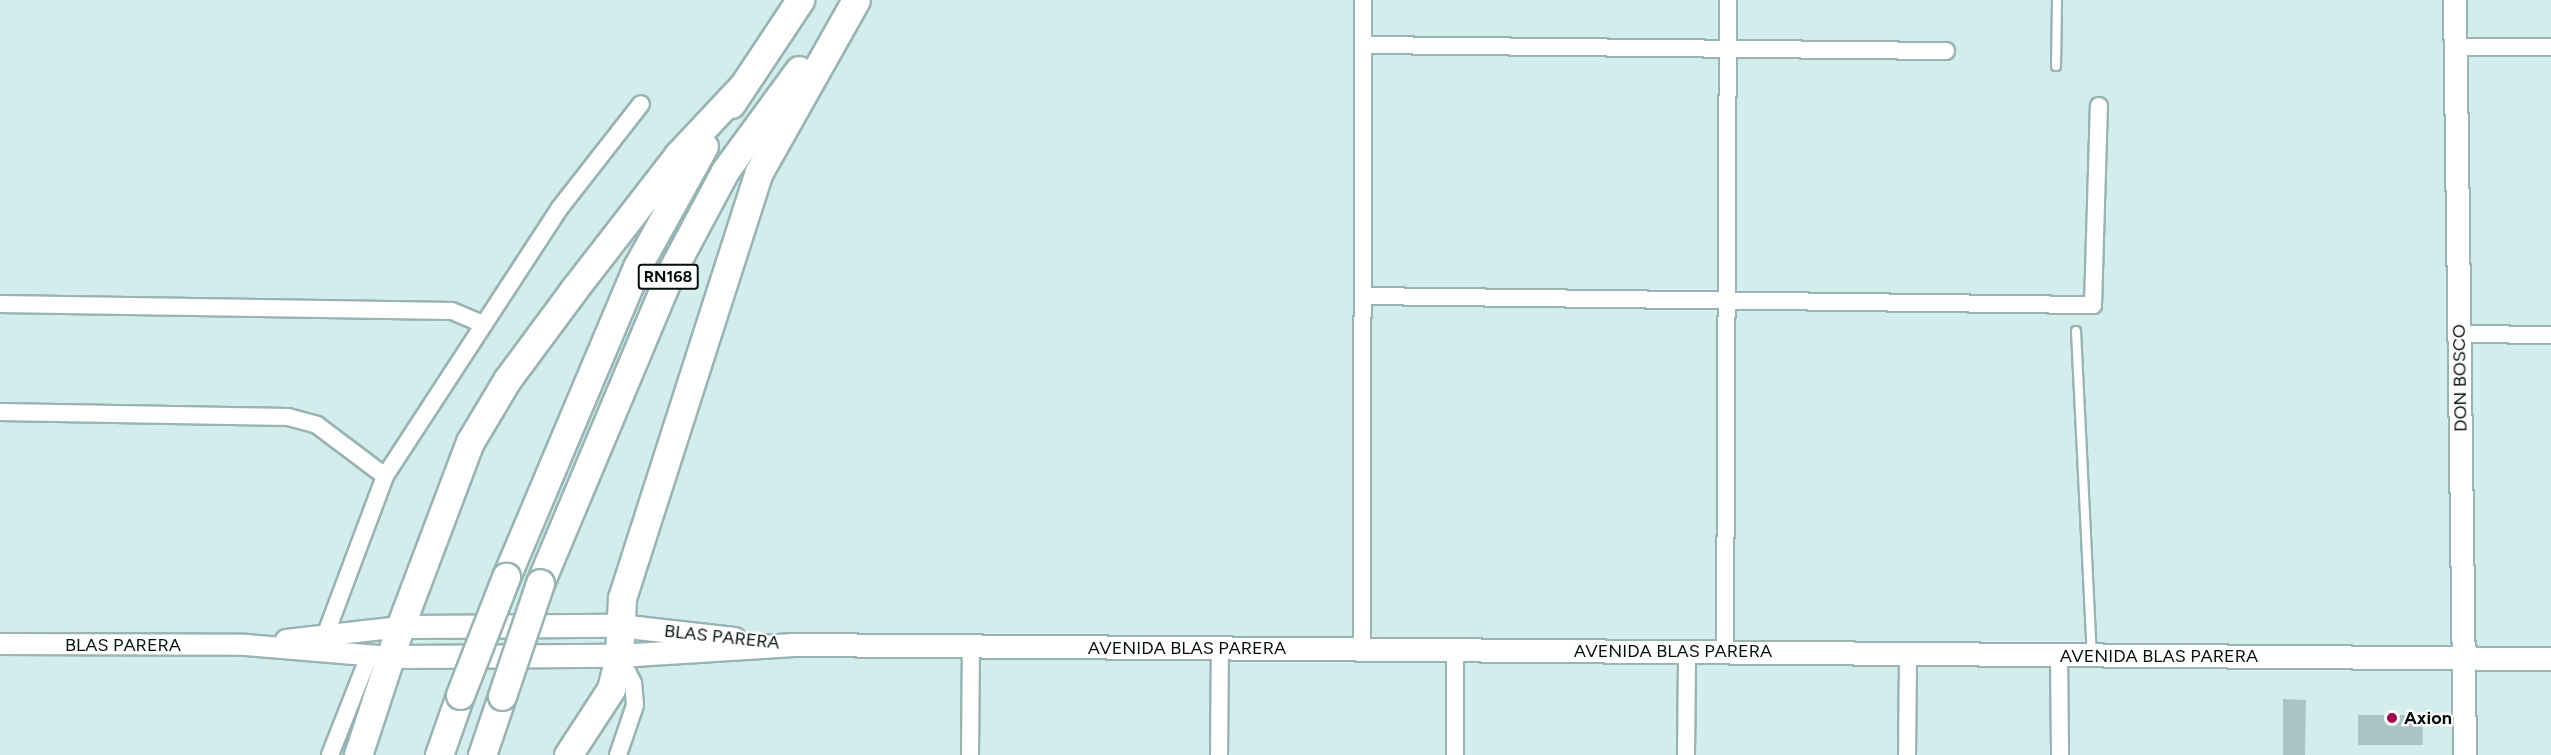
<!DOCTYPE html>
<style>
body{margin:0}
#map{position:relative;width:2551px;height:755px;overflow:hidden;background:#d3eded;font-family:Figtree,sans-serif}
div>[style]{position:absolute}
.building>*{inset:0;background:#abc4c4}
.roads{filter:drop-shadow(2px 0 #9ab3b3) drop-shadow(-2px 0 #9ab3b3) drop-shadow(0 2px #9ab3b3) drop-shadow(0 -2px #9ab3b3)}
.service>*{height:8px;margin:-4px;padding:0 4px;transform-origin:4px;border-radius:4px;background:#fff}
.minor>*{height:16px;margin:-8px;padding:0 8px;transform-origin:8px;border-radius:8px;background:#fff}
.tertiary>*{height:20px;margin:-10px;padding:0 10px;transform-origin:10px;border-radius:10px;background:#fff}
.secondary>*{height:22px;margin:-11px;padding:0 11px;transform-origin:11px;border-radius:11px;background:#fff}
.trunk>*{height:27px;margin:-13.5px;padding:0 13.5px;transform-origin:13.5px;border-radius:13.5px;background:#fff}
.bridges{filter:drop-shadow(2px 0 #9ab3b3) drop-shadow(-2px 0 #9ab3b3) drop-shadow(0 2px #9ab3b3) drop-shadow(0 -2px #9ab3b3)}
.trunk-bridge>*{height:27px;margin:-13.5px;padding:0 13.5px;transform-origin:13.5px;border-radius:13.5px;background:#fff}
.dots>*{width:16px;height:16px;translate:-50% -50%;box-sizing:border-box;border:3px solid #fff;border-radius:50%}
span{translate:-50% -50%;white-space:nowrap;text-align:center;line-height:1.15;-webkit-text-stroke:4.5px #fff;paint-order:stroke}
.shield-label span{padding:2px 4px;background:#fff;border:2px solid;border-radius:4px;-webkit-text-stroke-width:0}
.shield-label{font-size:16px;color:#060f0f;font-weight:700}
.street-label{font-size:18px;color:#060f0f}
.poi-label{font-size:18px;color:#060f0f;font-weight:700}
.left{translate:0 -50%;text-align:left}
</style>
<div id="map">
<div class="building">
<i style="clip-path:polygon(2283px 699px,2306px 700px,2305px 755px,2283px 755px)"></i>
<i style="clip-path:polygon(2358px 715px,2422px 715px,2423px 745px,2358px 745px)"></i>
</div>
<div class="roads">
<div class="service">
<i style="left:2056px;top:66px;width:66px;rotate:-89.1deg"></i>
<i style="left:2076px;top:331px;width:323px;rotate:87.2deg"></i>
</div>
<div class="minor">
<i style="left:1363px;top:45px;width:583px;rotate:0.59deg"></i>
<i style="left:2455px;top:47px;width:96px"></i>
<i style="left:1363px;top:296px;width:730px;rotate:0.71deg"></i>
<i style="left:2093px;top:305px;width:199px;rotate:-88.3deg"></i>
<i style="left:0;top:304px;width:452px;rotate:0.9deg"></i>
<i style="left:452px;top:311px;width:33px;rotate:23deg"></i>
<i style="left:2460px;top:334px;width:91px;rotate:0.6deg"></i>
<i style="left:0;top:412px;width:288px;rotate:1deg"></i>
<i style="left:288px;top:417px;width:30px;rotate:15deg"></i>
<i style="left:317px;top:425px;width:85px;rotate:36.9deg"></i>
<i style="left:325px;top:636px;width:171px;rotate:-69.4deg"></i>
<i style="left:385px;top:476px;width:319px;rotate:-56.9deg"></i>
<i style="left:559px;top:209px;width:133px;rotate:-52deg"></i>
<i style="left:1362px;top:649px;width:649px;rotate:-89.91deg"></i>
<i style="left:1725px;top:651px;width:651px;rotate:-89.74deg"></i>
<i style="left:2059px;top:655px;width:100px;rotate:89.4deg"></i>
<i style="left:330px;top:755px;width:106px;rotate:-68.5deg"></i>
<i style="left:618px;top:755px;width:53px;rotate:-71.2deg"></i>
<i style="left:635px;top:705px;width:22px;rotate:-95deg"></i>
<i style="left:633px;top:683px;width:30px;rotate:-117deg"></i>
<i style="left:970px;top:755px;width:107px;rotate:-89.5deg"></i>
<i style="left:1219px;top:755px;width:107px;rotate:-89.5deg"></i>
<i style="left:1455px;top:755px;width:105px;rotate:-90deg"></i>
<i style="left:1686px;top:755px;width:104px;rotate:-89.4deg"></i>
<i style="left:1907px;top:755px;width:102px;rotate:-89.4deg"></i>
</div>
<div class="tertiary">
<i style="left:286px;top:640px;width:115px;rotate:-6.5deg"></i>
<i style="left:0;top:644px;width:246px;rotate:0.2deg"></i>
<i style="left:246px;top:645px;width:144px;rotate:4.8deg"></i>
</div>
<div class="secondary">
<i style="left:2455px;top:0;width:755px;rotate:89.24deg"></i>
<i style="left:400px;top:627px;width:219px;rotate:-0.3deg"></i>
<i style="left:619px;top:626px;width:116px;rotate:6.4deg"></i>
<i style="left:390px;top:657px;width:229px;rotate:-0.3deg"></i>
<i style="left:619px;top:656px;width:175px;rotate:-3.6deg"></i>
<i style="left:794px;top:645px;width:1757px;rotate:0.46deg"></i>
</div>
<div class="trunk">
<i style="left:731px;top:104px;width:125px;rotate:-56.4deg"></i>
<i style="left:506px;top:577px;width:337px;rotate:-67.1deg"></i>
<i style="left:637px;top:267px;width:138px;rotate:-61deg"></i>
<i style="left:540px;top:583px;width:333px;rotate:-67.2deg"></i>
<i style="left:669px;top:276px;width:119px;rotate:-61.9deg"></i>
<i style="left:725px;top:171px;width:125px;rotate:-53.8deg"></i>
<i style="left:358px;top:755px;width:135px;rotate:-71.8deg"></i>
<i style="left:400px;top:627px;width:198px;rotate:-69.3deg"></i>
<i style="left:470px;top:442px;width:72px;rotate:-59.2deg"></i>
<i style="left:507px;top:380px;width:114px;rotate:-53.5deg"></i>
<i style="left:575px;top:288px;width:168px;rotate:-52.2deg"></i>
<i style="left:678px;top:155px;width:91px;rotate:-46.8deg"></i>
<i style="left:439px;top:755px;width:64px;rotate:-70.7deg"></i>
<i style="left:482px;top:755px;width:62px;rotate:-71.3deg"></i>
<i style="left:568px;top:755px;width:79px;rotate:-56.9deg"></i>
<i style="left:611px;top:689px;width:34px;rotate:-76deg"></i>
<i style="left:619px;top:656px;width:58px;rotate:-87deg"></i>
<i style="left:622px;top:598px;width:447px;rotate:-72.2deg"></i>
<i style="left:759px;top:172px;width:197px;rotate:-60.6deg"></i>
</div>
</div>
<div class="bridges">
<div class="trunk-bridge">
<i style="left:460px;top:695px;width:127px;rotate:-68.7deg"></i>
<i style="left:502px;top:696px;width:119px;rotate:-71.4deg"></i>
</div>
</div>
<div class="dots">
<i style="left:2392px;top:718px;background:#9e054e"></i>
</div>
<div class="shield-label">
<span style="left:668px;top:277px">RN168</span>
</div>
<div class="street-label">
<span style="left:2460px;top:378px;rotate:-91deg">DON BOSCO</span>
<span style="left:722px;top:637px;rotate:6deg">BLAS PARERA</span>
<span style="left:123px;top:645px">BLAS PARERA</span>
<span style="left:1187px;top:648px">AVENIDA BLAS PARERA</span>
<span style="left:1673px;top:651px">AVENIDA BLAS PARERA</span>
<span style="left:2159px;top:656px">AVENIDA BLAS PARERA</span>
</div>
<div class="poi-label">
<span class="left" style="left:2404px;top:718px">Axion</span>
</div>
</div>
